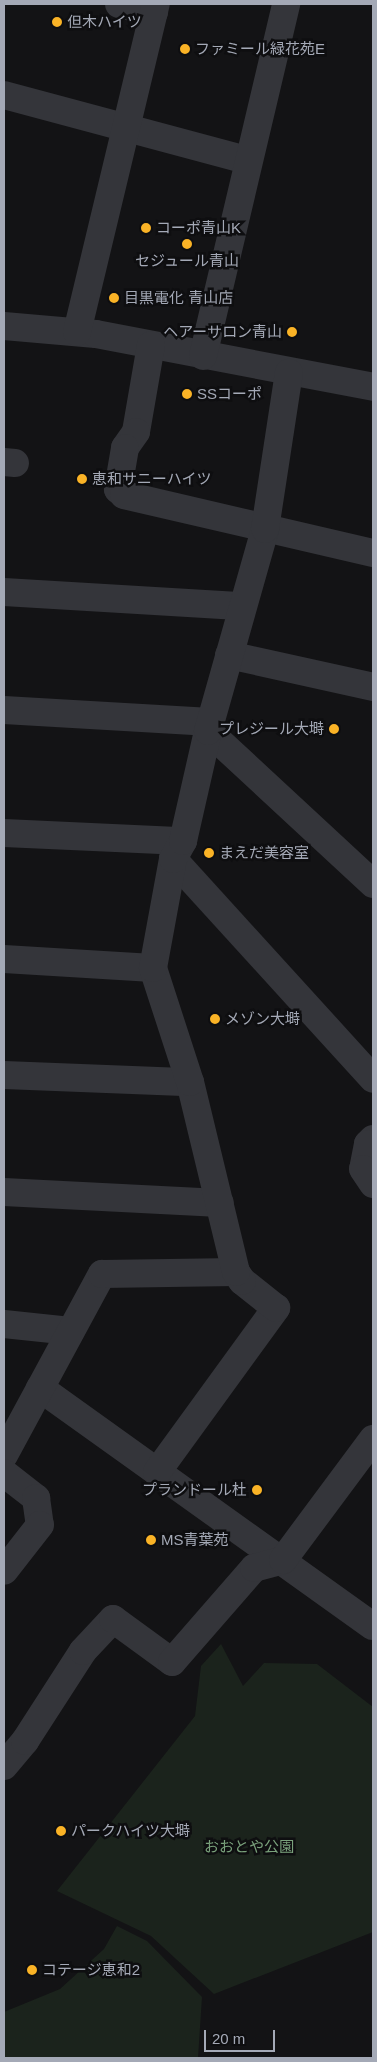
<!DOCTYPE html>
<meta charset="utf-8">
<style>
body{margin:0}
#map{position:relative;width:377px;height:2062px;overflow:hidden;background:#131315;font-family:Helvetica,"Noto Sans JP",sans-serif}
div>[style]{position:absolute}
.green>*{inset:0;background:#1b231c}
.minor>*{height:28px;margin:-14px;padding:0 14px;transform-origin:14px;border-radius:14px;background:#34353a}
.dots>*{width:14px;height:14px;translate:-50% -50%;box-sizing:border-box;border:2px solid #0e0e10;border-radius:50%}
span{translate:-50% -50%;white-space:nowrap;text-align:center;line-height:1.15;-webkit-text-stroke:5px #0e0e10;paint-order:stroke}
.poi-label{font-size:15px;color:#a4a9b6}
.left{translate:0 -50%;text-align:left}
.right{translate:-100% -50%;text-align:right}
.park-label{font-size:15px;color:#7aa27c}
.frame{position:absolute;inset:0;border:5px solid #a4a9b6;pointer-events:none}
.scale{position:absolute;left:204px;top:2030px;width:71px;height:22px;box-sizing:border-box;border:2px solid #a4a9b6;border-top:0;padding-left:6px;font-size:15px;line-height:18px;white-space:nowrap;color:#a4a9b6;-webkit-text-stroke:4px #0e0e10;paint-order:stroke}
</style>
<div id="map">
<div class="green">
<i style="clip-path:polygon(221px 1644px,243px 1686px,264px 1663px,317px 1664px,373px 1707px,373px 1932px,214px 1994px,151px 1936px,57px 1891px,195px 1716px,201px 1666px)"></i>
<i style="clip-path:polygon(117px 1926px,147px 1941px,202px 1997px,198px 2058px,4px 2058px,4px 2012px,60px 1989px,104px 1949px)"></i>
</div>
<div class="minor">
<i style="left:119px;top:4px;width:36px;rotate:13deg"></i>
<i style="left:4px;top:95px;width:252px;rotate:15deg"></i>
<i style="left:4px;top:326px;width:92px;rotate:5deg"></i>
<i style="left:96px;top:334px;width:282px;rotate:10.8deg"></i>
<i style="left:77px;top:332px;width:337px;rotate:-76.5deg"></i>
<i style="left:151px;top:345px;width:88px;rotate:99.8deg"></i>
<i style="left:136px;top:432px;width:19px;rotate:125deg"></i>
<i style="left:125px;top:448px;width:42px;rotate:99.7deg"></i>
<i style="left:118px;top:489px;width:8px;rotate:45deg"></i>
<i style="left:124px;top:495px;width:256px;rotate:13.1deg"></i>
<i style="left:203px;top:356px;width:362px;rotate:-76.7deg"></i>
<i style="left:4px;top:462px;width:11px;rotate:5deg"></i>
<i style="left:4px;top:592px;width:239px;rotate:3.4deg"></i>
<i style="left:229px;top:655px;width:148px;rotate:12.5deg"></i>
<i style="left:4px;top:710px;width:207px;rotate:3.3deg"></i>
<i style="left:208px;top:731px;width:225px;rotate:42.8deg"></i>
<i style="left:4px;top:833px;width:179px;rotate:2.6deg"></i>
<i style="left:173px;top:859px;width:297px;rotate:47.7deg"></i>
<i style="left:4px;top:959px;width:149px;rotate:3.5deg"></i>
<i style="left:4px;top:1075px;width:186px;rotate:2.2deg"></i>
<i style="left:373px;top:1139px;width:7px;rotate:135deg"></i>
<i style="left:368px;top:1144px;width:25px;rotate:101deg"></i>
<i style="left:363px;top:1169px;width:18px;rotate:56deg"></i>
<i style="left:4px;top:1192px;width:216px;rotate:2.9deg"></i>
<i style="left:4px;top:1324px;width:67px;rotate:6deg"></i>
<i style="left:40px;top:1388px;width:409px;rotate:35.6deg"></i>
<i style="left:4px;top:1455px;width:206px;rotate:-61.6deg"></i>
<i style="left:102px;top:1274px;width:134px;rotate:-0.9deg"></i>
<i style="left:157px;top:1472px;width:203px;rotate:-54deg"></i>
<i style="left:276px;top:1308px;width:43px;rotate:-141.5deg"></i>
<i style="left:242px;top:1281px;width:11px;rotate:-124deg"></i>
<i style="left:236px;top:1272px;width:195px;rotate:-103.6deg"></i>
<i style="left:190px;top:1082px;width:120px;rotate:-108deg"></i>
<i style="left:153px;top:968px;width:111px;rotate:-79.6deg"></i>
<i style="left:173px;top:859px;width:21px;rotate:-61deg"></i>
<i style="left:183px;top:841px;width:113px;rotate:-77.2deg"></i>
<i style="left:208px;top:731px;width:210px;rotate:-74.2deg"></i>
<i style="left:265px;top:529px;width:158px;rotate:-81.3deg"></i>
<i style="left:4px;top:1473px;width:41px;rotate:38deg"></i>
<i style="left:36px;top:1498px;width:27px;rotate:82deg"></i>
<i style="left:40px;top:1525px;width:58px;rotate:128deg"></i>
<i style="left:4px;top:1766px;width:33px;rotate:-50deg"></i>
<i style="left:25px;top:1741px;width:107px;rotate:-57.2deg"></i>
<i style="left:83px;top:1651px;width:44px;rotate:-46.8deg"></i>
<i style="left:113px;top:1619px;width:73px;rotate:36.1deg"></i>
<i style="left:172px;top:1662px;width:125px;rotate:-48.9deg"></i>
<i style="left:254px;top:1568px;width:30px;rotate:-15deg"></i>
<i style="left:283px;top:1560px;width:151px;rotate:-53.4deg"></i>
</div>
<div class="dots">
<i style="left:57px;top:22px;background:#fab326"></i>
<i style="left:185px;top:49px;background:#fab326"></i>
<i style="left:146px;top:228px;background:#fab326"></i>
<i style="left:187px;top:244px;background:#fab326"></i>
<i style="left:114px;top:298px;background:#fab326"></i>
<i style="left:292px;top:332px;background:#fab326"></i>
<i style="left:187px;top:394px;background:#fab326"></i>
<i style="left:82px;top:479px;background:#fab326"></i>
<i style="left:334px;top:729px;background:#fab326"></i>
<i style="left:209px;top:853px;background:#fab326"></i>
<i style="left:215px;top:1019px;background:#fab326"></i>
<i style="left:257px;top:1490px;background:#fab326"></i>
<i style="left:151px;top:1540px;background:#fab326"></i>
<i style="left:61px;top:1831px;background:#fab326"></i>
<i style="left:32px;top:1970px;background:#fab326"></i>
</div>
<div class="poi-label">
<span class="left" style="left:67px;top:22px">但木ハイツ</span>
<span class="left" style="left:195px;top:49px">ファミール緑花苑E</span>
<span class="left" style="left:156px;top:228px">コーポ青山K</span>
<span style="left:187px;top:261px">セジュール青山</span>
<span class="left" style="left:124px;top:298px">目黒電化 青山店</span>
<span class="right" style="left:282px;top:332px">ヘアーサロン青山</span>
<span class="left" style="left:197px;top:394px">SSコーポ</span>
<span class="left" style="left:92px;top:479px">恵和サニーハイツ</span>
<span class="right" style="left:324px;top:729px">プレジール大塒</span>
<span class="left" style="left:219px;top:853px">まえだ美容室</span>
<span class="left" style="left:225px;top:1019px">メゾン大塒</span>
<span class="right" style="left:247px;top:1490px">プランドール杜</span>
<span class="left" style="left:161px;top:1540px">MS青葉苑</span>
<span class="left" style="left:71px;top:1831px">パークハイツ大塒</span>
<span class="left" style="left:42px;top:1970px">コテージ恵和2</span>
</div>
<div class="park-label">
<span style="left:249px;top:1847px">おおとや公園</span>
</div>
<div class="frame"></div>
<div class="scale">20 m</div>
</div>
